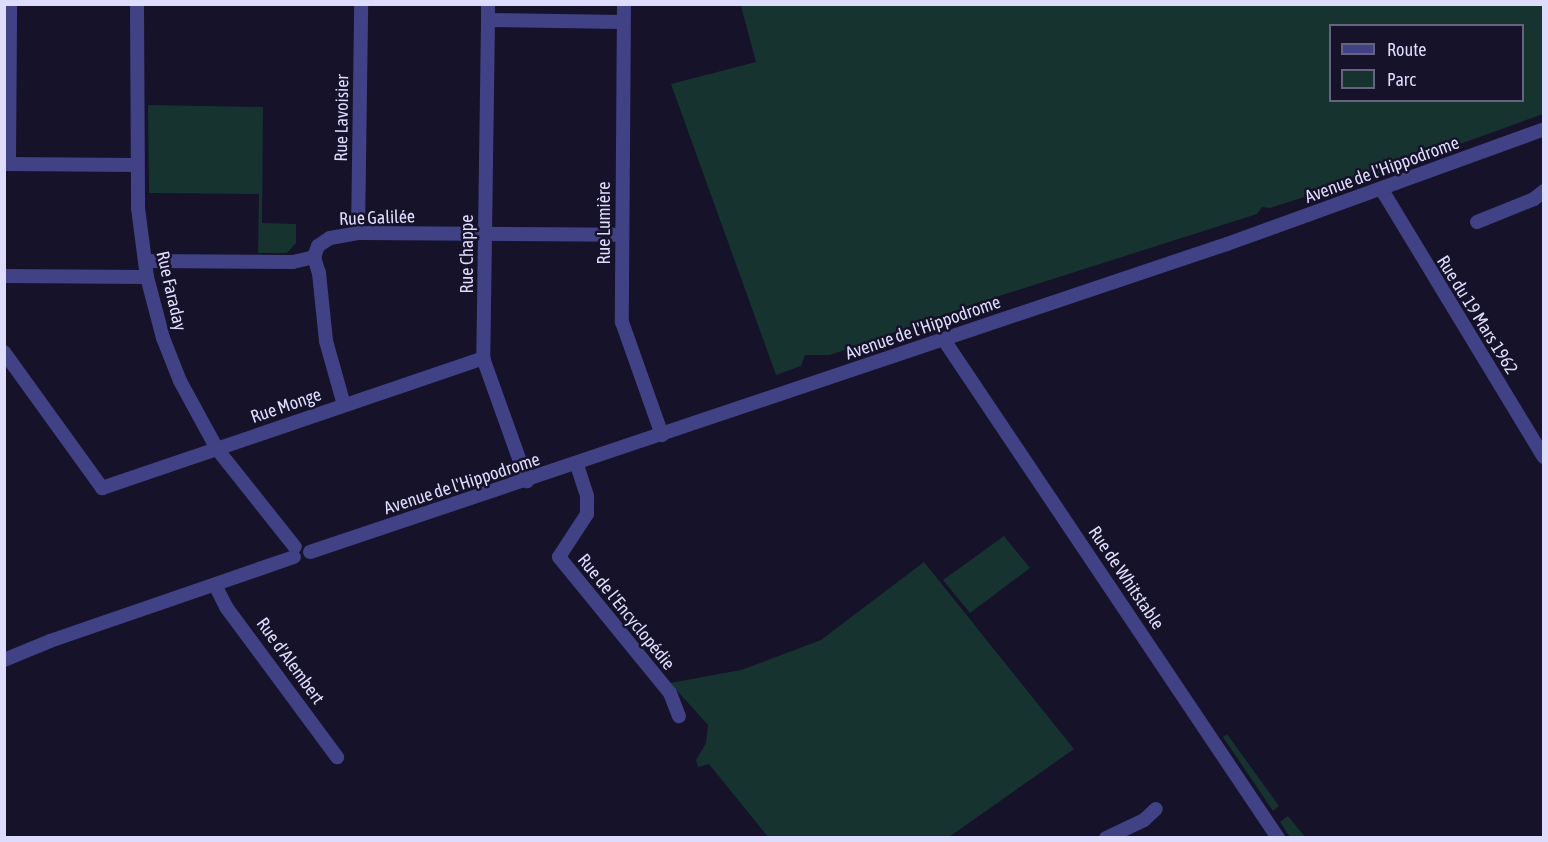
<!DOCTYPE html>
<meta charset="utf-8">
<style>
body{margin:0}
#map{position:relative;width:1548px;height:842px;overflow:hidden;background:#151229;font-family:"Asap Condensed",sans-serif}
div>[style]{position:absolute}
.green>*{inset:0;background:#163330}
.street>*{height:14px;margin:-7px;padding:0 7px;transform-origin:7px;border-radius:7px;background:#404285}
span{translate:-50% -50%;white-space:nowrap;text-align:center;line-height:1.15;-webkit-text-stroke:5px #151229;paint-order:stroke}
.street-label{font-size:18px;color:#dedcfd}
.frame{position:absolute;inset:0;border:6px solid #dedcfd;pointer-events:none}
.legend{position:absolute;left:1329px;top:24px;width:195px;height:78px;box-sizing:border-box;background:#151229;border:2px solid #65637e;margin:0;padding:8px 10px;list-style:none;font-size:18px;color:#dedcfd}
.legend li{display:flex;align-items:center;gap:12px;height:30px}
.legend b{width:30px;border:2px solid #65637e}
</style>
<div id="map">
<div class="green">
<i style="clip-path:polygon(evenodd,765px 4px,1543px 5px,1543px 114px,1374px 175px,1270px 208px,1262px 207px,1257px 214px,974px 304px,830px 355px,805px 355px,801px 366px,776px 375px,671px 84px,756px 62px,741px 6px,765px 4px,1330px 26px,1522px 26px,1522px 100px,1330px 100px,1330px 26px)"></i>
<i style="clip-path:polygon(148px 105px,263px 107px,262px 223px,296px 224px,296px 243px,287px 253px,258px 253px,259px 194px,149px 193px)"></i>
<i style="clip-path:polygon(1004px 536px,1030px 568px,970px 613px,943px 580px)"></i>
<i style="clip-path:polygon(924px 562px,1074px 749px,949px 837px,768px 837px,709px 764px,698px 767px,696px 760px,706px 743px,708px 725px,670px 683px,741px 670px,821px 640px)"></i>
<i style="clip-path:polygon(1227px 734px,1279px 806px,1273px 811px,1223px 737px)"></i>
<i style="clip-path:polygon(1288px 816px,1305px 837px,1290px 837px,1280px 822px)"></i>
</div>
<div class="street">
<i style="left:137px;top:4px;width:204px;rotate:89.7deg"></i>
<i style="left:138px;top:208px;width:70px;rotate:82.6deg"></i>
<i style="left:147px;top:277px;width:63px;rotate:75.3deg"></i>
<i style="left:163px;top:338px;width:46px;rotate:68.4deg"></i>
<i style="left:180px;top:381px;width:77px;rotate:61.4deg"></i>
<i style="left:217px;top:449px;width:125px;rotate:51.5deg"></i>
<i style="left:488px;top:4px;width:16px;rotate:90deg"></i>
<i style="left:488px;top:20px;width:135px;rotate:0.8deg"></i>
<i style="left:624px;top:4px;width:318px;rotate:90.4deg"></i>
<i style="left:622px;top:322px;width:120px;rotate:70.5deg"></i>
<i style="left:488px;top:20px;width:338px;rotate:90.8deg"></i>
<i style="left:483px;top:358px;width:131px;rotate:70.3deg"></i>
<i style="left:4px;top:164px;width:132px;rotate:0.4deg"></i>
<i style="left:9px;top:164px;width:160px;rotate:-89.6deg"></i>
<i style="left:1382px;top:190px;width:312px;rotate:58.8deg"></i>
<i style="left:1477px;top:222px;width:61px;rotate:-22deg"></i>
<i style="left:1534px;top:199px;width:13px;rotate:-39deg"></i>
<i style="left:358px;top:233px;width:229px;rotate:-89.2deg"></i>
<i style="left:314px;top:257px;width:12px;rotate:-70deg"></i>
<i style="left:318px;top:246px;width:14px;rotate:-34deg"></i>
<i style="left:330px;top:238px;width:28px;rotate:-10deg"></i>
<i style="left:358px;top:233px;width:264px;rotate:0.4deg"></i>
<i style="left:314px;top:257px;width:17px;rotate:73deg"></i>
<i style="left:319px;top:273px;width:68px;rotate:84.1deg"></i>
<i style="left:326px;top:341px;width:66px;rotate:74.3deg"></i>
<i style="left:145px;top:261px;width:148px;rotate:0.4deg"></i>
<i style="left:293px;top:262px;width:22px;rotate:-13deg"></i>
<i style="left:4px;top:276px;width:143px;rotate:0.4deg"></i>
<i style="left:944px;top:340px;width:600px;rotate:56.15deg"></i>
<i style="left:4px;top:352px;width:168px;rotate:54.2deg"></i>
<i style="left:102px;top:488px;width:403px;rotate:-18.8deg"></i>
<i style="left:577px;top:465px;width:33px;rotate:72deg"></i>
<i style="left:587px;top:496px;width:18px;rotate:90deg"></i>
<i style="left:587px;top:514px;width:51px;rotate:123.1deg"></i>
<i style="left:559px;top:557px;width:176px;rotate:50.8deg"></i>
<i style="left:670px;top:693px;width:25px;rotate:69deg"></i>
<i style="left:310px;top:552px;width:967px;rotate:-18.57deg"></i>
<i style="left:1227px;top:244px;width:337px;rotate:-19.9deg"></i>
<i style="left:215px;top:585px;width:25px;rotate:63deg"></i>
<i style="left:226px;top:607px;width:187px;rotate:53.5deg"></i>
<i style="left:4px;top:660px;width:50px;rotate:-22.4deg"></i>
<i style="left:50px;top:641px;width:258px;rotate:-19deg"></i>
<i style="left:1106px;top:838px;width:42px;rotate:-25.3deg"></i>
<i style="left:1144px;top:820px;width:16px;rotate:-43deg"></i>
</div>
<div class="street-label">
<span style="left:342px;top:118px;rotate:-89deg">Rue Lavoisier</span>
<span style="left:1382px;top:170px;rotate:-20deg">Avenue de l'Hippodrome</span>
<span style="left:377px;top:218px;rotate:-2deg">Rue Galilée</span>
<span style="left:604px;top:223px;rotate:-90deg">Rue Lumière</span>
<span style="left:467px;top:254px;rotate:-90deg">Rue Chappe</span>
<span style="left:171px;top:291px;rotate:77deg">Rue Faraday</span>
<span style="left:1477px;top:315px;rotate:58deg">Rue du 19 Mars 1962</span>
<span style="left:923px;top:328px;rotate:-19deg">Avenue de l'Hippodrome</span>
<span style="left:286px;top:406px;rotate:-19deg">Rue Monge</span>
<span style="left:462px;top:484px;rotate:-18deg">Avenue de l'Hippodrome</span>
<span style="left:1126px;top:578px;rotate:56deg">Rue de Whitstable</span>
<span style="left:626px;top:612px;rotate:51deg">Rue de l'Encyclopédie</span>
<span style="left:290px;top:661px;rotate:54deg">Rue d'Alembert</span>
</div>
<div class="frame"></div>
<ul class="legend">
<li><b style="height:8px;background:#404285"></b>Route</li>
<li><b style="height:16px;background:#163330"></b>Parc</li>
</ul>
</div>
